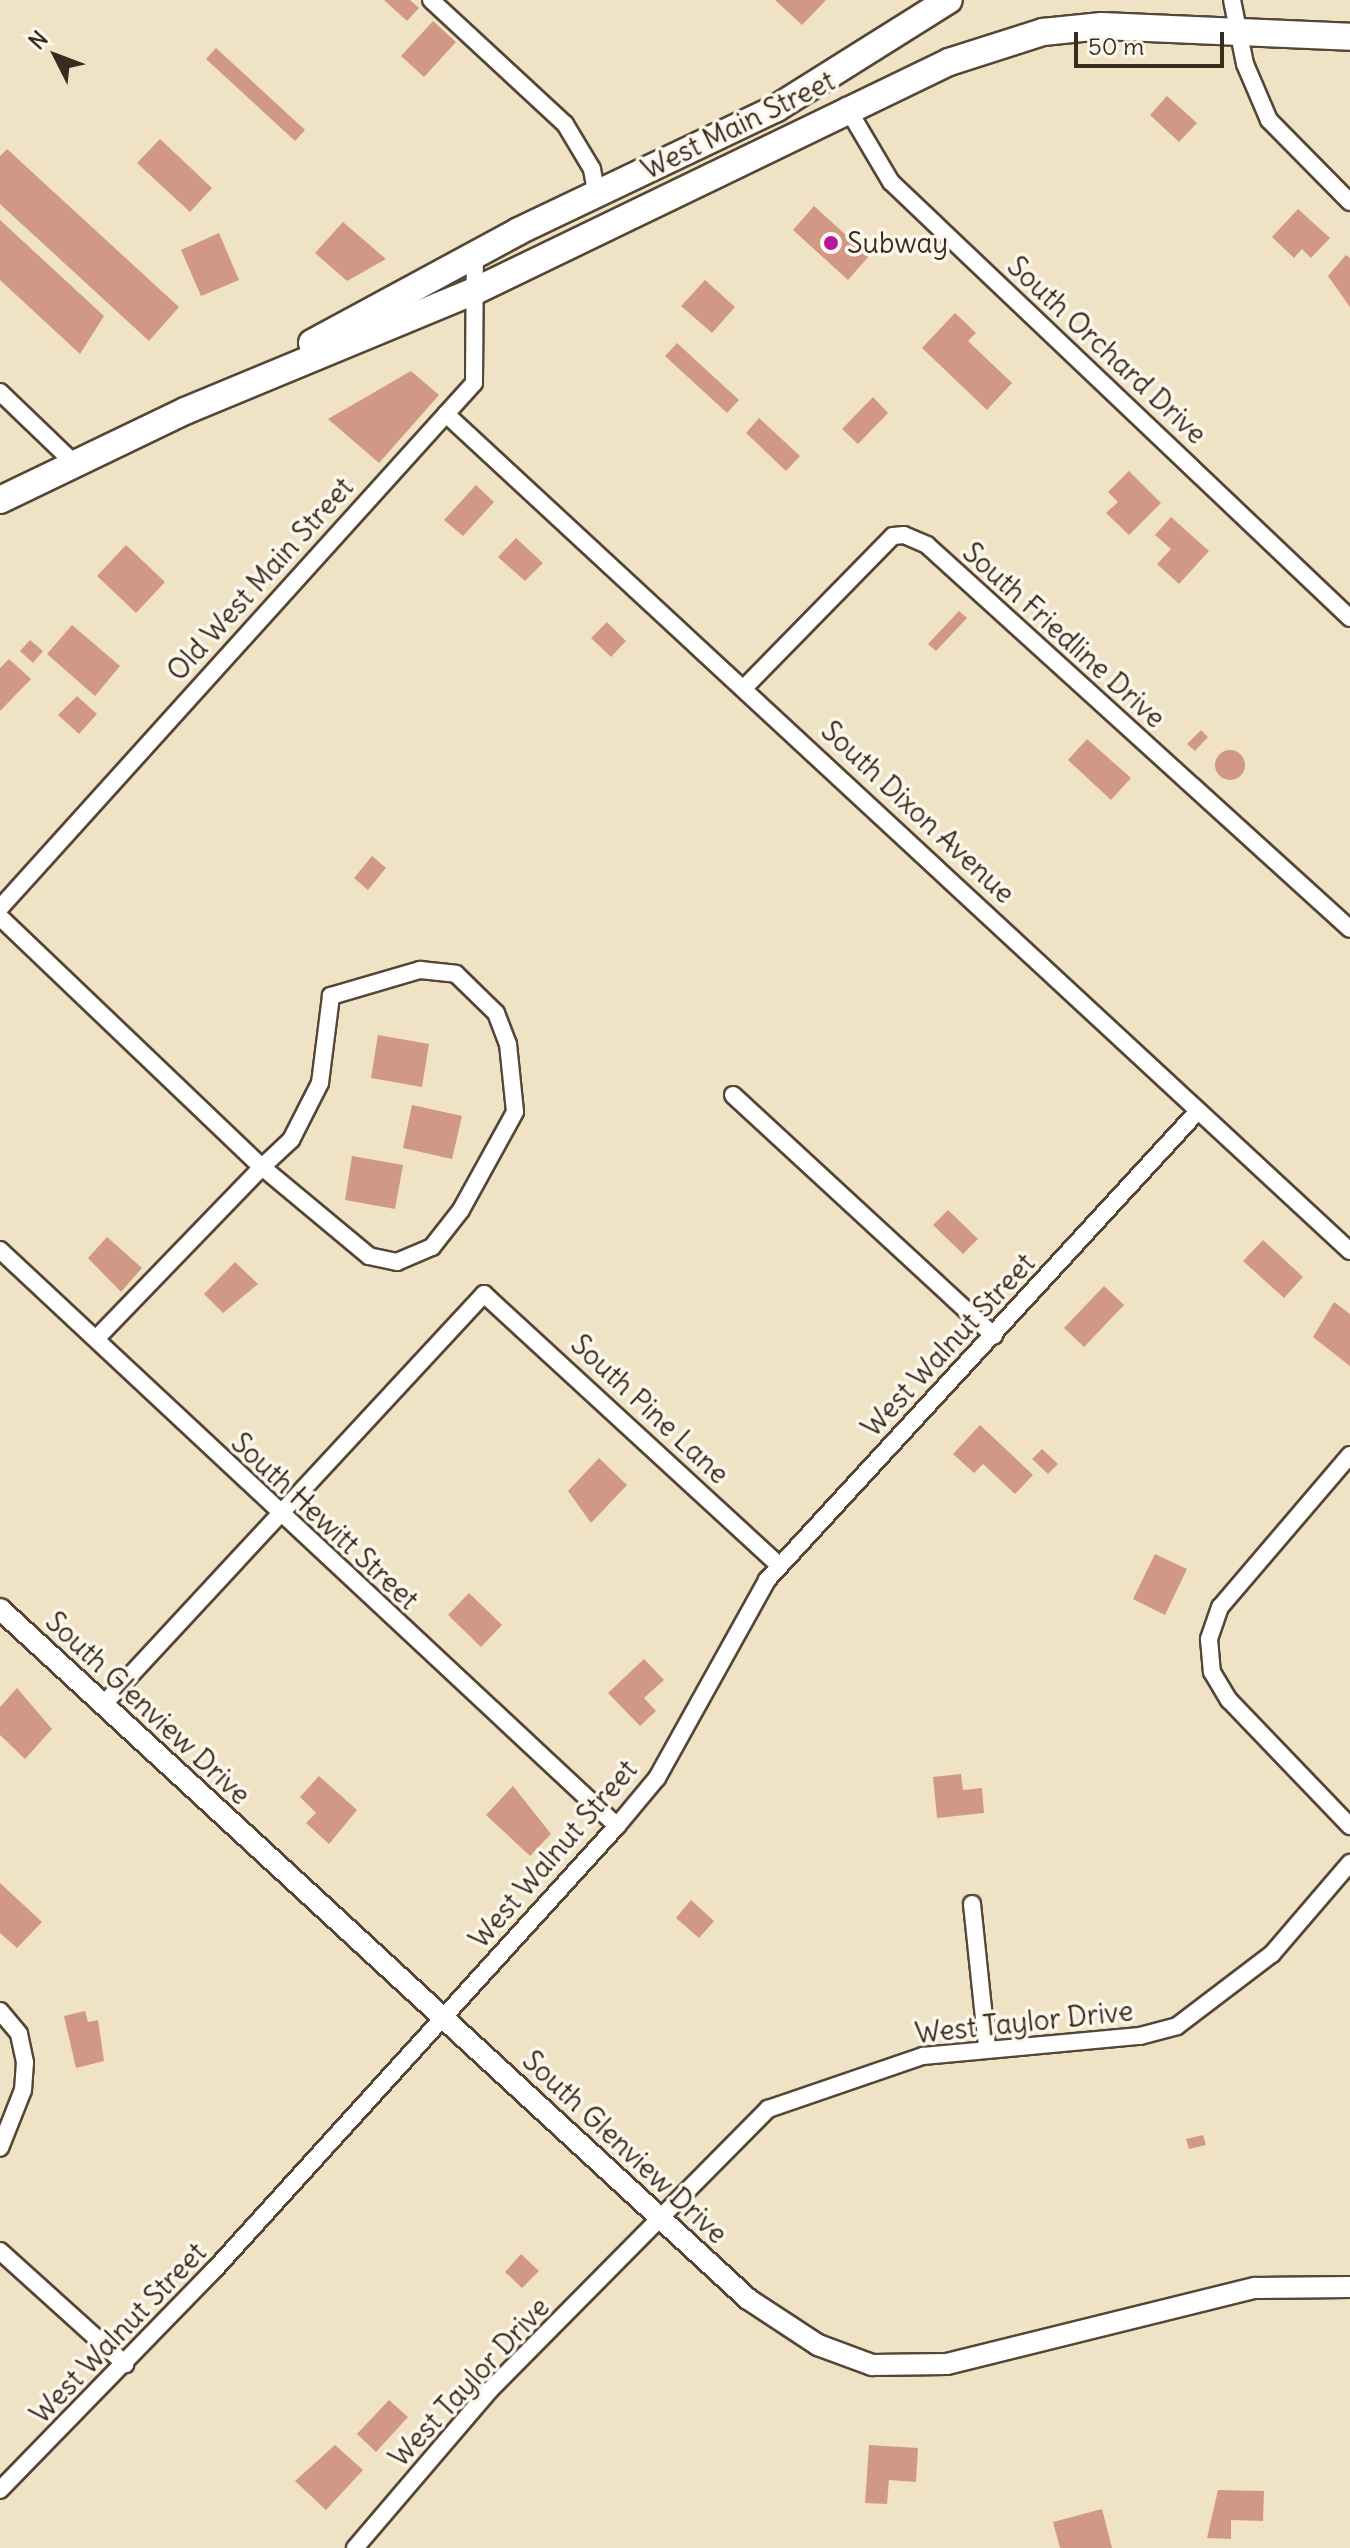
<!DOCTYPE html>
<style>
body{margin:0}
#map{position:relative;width:1350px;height:2548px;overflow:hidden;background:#f0e3c5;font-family:Delius,sans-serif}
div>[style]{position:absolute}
.building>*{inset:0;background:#d19985}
.round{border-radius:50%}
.roads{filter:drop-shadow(2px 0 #564637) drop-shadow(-2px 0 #564637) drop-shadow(0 2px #564637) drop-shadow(0 -2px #564637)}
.minor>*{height:16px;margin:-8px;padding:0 8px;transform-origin:8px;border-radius:8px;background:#fff}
.tertiary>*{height:20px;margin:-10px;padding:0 10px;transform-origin:10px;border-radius:10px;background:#fff}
.trunk>*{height:26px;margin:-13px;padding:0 13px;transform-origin:13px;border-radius:13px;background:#fff}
.dots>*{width:22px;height:22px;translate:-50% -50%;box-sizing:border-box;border:4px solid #fbf7ec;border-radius:50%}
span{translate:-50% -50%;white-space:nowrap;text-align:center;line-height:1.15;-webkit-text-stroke:7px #fbf7ec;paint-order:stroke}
.street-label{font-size:28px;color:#3b2a1e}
.poi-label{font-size:28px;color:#3b2a1e}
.left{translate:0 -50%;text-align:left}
.north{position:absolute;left:16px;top:16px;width:80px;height:80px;-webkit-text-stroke:6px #fbf7ec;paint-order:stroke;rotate:312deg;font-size:22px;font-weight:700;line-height:32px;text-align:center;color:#3b2a1e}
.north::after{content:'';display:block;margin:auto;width:28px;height:36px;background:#3b2a1e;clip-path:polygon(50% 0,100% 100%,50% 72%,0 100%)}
.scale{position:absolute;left:1074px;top:32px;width:150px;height:36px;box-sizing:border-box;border:4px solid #3b2a1e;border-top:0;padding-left:10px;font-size:24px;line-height:28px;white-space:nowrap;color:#3b2a1e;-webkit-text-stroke:6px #fbf7ec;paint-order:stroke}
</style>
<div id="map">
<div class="building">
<i style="clip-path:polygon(384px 0,410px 0,419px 8px,407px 21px)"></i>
<i style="clip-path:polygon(775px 0,826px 0,802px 25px)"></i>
<i style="clip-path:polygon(433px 21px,456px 42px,424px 77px,401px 56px)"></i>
<i style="clip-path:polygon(216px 48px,305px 130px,295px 141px,206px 59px)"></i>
<i style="clip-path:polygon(1167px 96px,1197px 123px,1179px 142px,1150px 115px)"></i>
<i style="clip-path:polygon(160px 139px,212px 188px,190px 212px,137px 163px)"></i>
<i style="clip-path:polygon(7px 149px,179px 307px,149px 341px,0 204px,0 156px)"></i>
<i style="clip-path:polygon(814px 206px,869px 256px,848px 280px,793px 230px)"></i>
<i style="clip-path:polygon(1298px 209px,1330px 238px,1311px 258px,1302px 249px,1294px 258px,1272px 237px)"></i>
<i style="clip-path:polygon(0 220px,104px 316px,80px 354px,0 280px)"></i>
<i style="clip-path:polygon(343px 222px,386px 259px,347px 281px,315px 253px)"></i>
<i style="clip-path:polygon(219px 233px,239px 280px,201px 296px,181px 250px)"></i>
<i style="clip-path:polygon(1346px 255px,1350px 258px,1350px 307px,1328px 276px)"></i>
<i style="clip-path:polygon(705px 280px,735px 307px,712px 333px,681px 306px)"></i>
<i style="clip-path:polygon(955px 313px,976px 333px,968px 341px,1012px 383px,987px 410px,922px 348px)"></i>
<i style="clip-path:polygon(677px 343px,739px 400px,727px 413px,665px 356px)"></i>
<i style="clip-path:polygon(411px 371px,439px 395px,379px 463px,328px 419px)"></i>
<i style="clip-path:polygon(873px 397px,888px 413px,858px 444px,842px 429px)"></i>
<i style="clip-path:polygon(759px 418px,800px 456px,786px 471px,746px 433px)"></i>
<i style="clip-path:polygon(1129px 471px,1161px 503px,1129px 535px,1106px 513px,1118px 502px,1108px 492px)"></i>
<i style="clip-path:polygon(476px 485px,494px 502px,463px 536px,444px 520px)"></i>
<i style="clip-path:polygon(1171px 517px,1209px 551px,1179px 584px,1157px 564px,1171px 549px,1155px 535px)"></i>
<i style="clip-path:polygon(516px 538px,543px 563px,525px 581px,498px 557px)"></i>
<i style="clip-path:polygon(126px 545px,165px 582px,136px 613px,97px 576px)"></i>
<i style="clip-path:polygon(959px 611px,967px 618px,936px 651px,928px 644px)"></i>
<i style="clip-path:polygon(607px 622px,626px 641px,611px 657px,591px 638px)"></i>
<i style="clip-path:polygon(72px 625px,120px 666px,95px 696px,47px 654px)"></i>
<i style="clip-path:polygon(30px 640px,43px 651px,33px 663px,20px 651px)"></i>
<i style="clip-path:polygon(9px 659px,31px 679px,0 711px,0 668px)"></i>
<i style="clip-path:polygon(77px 696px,97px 714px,79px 734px,58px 715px)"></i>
<i style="clip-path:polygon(1201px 730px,1208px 737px,1195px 751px,1187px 744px)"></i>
<i style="clip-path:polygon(1087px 739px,1131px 778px,1111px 800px,1068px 760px)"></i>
<i class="round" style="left:1215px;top:750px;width:30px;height:30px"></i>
<i style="clip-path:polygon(372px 856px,386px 868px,368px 890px,354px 878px)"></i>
<i style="clip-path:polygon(378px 1035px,429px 1044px,422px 1087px,371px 1078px)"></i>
<i style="clip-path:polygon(412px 1105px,462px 1116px,452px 1159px,403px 1148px)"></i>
<i style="clip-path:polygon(352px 1156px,403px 1165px,395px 1209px,345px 1200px)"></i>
<i style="clip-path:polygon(948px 1210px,978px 1239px,963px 1254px,933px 1225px)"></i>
<i style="clip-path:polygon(107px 1237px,142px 1268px,121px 1292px,88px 1258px)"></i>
<i style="clip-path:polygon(1263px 1240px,1303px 1277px,1284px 1298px,1243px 1261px)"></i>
<i style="clip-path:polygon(235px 1262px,258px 1284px,223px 1313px,204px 1294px)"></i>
<i style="clip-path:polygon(1104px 1286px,1124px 1305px,1084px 1347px,1064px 1328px)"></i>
<i style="clip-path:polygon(1334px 1302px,1350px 1314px,1350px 1366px,1313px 1337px)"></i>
<i style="clip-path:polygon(980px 1425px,1033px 1475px,1015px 1494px,983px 1464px,974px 1473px,953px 1454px)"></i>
<i style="clip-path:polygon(1042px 1449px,1058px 1464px,1048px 1474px,1032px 1459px)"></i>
<i style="clip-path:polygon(599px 1458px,627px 1485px,591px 1523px,568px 1491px)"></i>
<i style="clip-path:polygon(1155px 1554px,1187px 1569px,1165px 1615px,1133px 1599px)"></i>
<i style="clip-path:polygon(469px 1593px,502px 1625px,481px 1647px,448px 1615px)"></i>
<i style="clip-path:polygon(644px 1659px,664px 1680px,644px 1698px,656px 1711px,640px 1726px,608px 1693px)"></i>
<i style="clip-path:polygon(17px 1688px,52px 1729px,25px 1759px,0 1735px,0 1707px)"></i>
<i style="clip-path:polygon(961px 1774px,963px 1790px,982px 1788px,984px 1813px,937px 1818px,933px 1777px)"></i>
<i style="clip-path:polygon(319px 1776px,357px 1810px,329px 1844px,306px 1823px,316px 1813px,300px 1797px)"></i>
<i style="clip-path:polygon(513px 1786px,551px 1834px,530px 1856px,486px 1815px)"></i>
<i style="clip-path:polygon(0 1883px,42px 1922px,17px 1948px,0 1933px)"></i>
<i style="clip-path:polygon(691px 1900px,714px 1921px,699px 1938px,676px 1918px)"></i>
<i style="clip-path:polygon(85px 2011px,88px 2022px,98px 2020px,104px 2061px,76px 2068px,64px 2016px)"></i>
<i style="clip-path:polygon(1203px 2135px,1206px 2145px,1189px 2149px,1186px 2139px)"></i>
<i style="clip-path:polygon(521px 2254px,539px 2271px,522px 2288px,505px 2272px)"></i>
<i style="clip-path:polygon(389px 2400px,408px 2417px,376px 2452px,357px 2434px)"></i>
<i style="clip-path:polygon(335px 2445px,363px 2470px,326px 2510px,295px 2481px)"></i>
<i style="clip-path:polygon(869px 2445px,918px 2448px,916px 2482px,889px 2480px,887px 2504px,865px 2503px)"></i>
<i style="clip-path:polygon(1218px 2490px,1264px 2491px,1263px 2521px,1231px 2520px,1231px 2539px,1207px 2538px)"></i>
<i style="clip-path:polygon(1102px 2509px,1112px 2548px,1060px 2548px,1053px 2522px)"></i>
</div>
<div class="roads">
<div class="minor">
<i style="left:431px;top:0;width:183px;rotate:42.8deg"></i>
<i style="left:565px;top:124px;width:52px;rotate:59deg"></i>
<i style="left:592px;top:169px;width:23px;rotate:80deg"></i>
<i style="left:1232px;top:0;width:65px;rotate:78.5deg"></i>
<i style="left:1245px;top:64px;width:61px;rotate:66.8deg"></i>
<i style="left:1269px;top:120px;width:115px;rotate:45.4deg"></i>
<i style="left:846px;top:106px;width:88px;rotate:59.4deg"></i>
<i style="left:891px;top:182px;width:633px;rotate:43.53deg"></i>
<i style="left:0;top:392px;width:101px;rotate:43.8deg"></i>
<i style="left:446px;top:414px;width:1232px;rotate:42.8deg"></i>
<i style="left:745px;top:687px;width:211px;rotate:-45.6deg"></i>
<i style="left:893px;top:536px;width:11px;rotate:-5deg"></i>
<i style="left:904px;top:535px;width:25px;rotate:23deg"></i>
<i style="left:927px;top:545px;width:571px;rotate:42.23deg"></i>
<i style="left:0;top:908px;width:707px;rotate:-47.92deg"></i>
<i style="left:474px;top:383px;width:128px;rotate:-89.6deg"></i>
<i style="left:0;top:917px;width:362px;rotate:43.7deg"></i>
<i style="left:262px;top:1167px;width:239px;rotate:134deg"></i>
<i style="left:420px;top:970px;width:36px;rotate:6deg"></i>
<i style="left:456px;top:974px;width:56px;rotate:44.3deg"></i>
<i style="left:496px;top:1013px;width:33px;rotate:69deg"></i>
<i style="left:508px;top:1044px;width:68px;rotate:84.1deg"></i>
<i style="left:515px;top:1112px;width:112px;rotate:118.9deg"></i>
<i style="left:461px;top:1210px;width:47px;rotate:128.1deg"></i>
<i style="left:432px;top:1247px;width:38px;rotate:157deg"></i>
<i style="left:397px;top:1262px;width:29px;rotate:-168deg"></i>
<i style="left:369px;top:1256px;width:139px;rotate:-140.2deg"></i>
<i style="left:262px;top:1167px;width:40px;rotate:-43deg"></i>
<i style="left:291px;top:1140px;width:64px;rotate:-63deg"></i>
<i style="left:320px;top:1083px;width:88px;rotate:-82.8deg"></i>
<i style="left:331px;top:996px;width:93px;rotate:-16.3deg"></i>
<i style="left:733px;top:1095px;width:355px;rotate:42.7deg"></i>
<i style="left:0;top:1250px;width:844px;rotate:43.03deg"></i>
<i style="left:1350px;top:1455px;width:200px;rotate:130.5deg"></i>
<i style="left:1220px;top:1607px;width:34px;rotate:109deg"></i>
<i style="left:1209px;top:1639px;width:33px;rotate:85deg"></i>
<i style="left:1212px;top:1672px;width:33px;rotate:59deg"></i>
<i style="left:1229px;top:1700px;width:175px;rotate:46.2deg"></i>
<i style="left:102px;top:1706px;width:562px;rotate:-47.16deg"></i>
<i style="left:484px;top:1294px;width:401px;rotate:42.6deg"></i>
<i style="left:972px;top:1904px;width:144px;rotate:84deg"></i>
<i style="left:0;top:2011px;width:30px;rotate:50deg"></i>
<i style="left:19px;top:2034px;width:29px;rotate:78deg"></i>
<i style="left:25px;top:2062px;width:28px;rotate:94deg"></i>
<i style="left:23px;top:2090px;width:62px;rotate:111.6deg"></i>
<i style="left:0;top:2251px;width:169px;rotate:42.1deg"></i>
<i style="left:0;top:2490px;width:308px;rotate:-45.8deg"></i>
<i style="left:215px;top:2269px;width:598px;rotate:-47.78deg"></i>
<i style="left:617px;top:1826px;width:62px;rotate:-50.2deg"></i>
<i style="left:657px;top:1778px;width:227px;rotate:-60.9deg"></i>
<i style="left:767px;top:1580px;width:636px;rotate:-47.42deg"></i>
<i style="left:355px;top:2548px;width:206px;rotate:-49.5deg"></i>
<i style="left:489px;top:2391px;width:397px;rotate:-45.3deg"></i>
<i style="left:768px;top:2109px;width:164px;rotate:-18.9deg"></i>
<i style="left:923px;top:2056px;width:218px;rotate:-5.3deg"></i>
<i style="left:1140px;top:2036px;width:38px;rotate:-15deg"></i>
<i style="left:1177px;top:2026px;width:119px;rotate:-37.2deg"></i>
<i style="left:1272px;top:1954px;width:120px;rotate:-49.4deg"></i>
</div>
<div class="tertiary">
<i style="left:0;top:1609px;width:1018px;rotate:42.69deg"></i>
<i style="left:748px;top:2299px;width:84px;rotate:33.3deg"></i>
<i style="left:818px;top:2345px;width:58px;rotate:20.3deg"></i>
<i style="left:872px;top:2365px;width:75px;rotate:-0.8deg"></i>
<i style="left:947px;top:2364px;width:317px;rotate:-13.9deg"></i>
<i style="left:1255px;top:2288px;width:95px;rotate:-0.6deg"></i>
</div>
<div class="trunk">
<i style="left:312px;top:343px;width:235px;rotate:-28.4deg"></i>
<i style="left:519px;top:231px;width:284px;rotate:-25.5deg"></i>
<i style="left:775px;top:109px;width:205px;rotate:-32.1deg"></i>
<i style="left:0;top:500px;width:205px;rotate:-25.7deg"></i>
<i style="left:185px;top:411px;width:312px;rotate:-22.5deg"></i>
<i style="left:473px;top:292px;width:529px;rotate:-25.79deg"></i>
<i style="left:949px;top:62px;width:99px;rotate:-17.7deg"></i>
<i style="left:1043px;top:32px;width:59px;rotate:-5.8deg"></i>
<i style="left:1102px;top:26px;width:248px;rotate:2.5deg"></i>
</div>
</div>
<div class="dots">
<i style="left:831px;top:243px;background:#b5179e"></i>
</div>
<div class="street-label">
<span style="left:738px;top:125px;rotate:-26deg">West Main Street</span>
<span style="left:1107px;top:350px;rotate:43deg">South Orchard Drive</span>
<span style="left:260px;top:579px;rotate:-48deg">Old West Main Street</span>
<span style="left:1064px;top:635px;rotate:42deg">South Friedline Drive</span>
<span style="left:918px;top:812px;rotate:43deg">South Dixon Avenue</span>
<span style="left:948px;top:1345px;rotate:-47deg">West Walnut Street</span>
<span style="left:650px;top:1409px;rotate:43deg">South Pine Lane</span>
<span style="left:325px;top:1521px;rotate:43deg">South Hewitt Street</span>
<span style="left:148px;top:1708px;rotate:43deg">South Glenview Drive</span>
<span style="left:553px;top:1854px;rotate:-49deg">West Walnut Street</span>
<span style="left:1024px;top:2022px;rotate:-6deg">West Taylor Drive</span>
<span style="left:625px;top:2147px;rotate:43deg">South Glenview Drive</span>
<span style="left:118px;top:2333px;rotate:-46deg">West Walnut Street</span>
<span style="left:469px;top:2382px;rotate:-47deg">West Taylor Drive</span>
</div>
<div class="poi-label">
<span class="left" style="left:847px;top:243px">Subway</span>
</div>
<div class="north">N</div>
<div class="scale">50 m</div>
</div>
